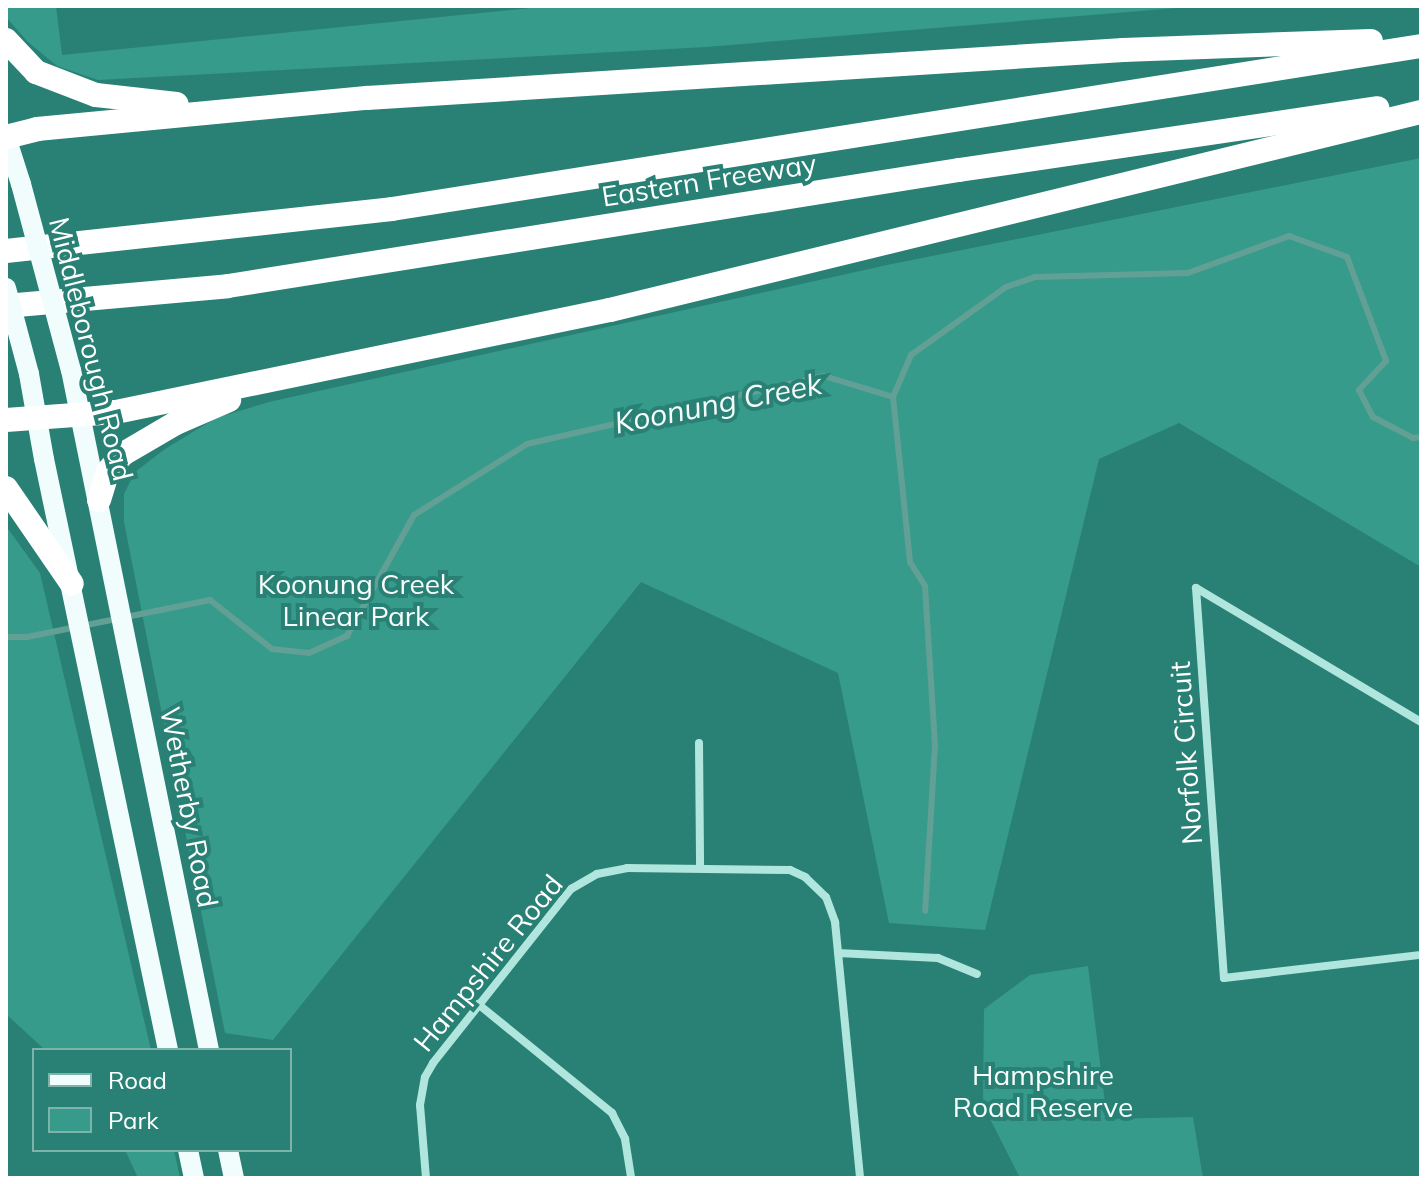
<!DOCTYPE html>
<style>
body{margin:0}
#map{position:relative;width:1427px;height:1184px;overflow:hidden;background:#288174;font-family:Mulish,sans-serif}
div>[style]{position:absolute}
.green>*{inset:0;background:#369b8a}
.stream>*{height:6px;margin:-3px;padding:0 3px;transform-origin:3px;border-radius:3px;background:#62a096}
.minor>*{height:8px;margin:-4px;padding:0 4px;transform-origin:4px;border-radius:4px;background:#b0e6dd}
.primary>*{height:20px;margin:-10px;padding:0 10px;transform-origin:10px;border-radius:10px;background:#f1fdfc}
.motorway>*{height:24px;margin:-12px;padding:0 12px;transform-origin:12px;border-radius:12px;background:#fff}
.primary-bridge>*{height:20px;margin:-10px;padding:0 10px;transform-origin:10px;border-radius:10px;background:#f1fdfc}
span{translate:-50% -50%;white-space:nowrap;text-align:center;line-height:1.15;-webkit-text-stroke:8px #288174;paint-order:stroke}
.street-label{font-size:28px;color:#fff}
.park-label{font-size:28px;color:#f6fdfc}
.water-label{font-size:30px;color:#f5fcfb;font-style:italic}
.frame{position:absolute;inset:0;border:8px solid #fff;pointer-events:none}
.legend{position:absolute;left:32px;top:1048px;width:260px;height:104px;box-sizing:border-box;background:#288174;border:2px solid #7eb3ac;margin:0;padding:10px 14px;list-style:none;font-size:24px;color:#fff}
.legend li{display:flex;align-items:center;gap:16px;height:40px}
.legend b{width:40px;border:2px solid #7eb3ac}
</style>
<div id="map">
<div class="green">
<i style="clip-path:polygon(6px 6px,56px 6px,62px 55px,550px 6px,1201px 6px,706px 47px,98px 80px,57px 66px,28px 42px,6px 17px)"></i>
<i style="clip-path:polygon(1421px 158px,1421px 567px,1179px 423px,1099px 459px,985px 930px,889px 923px,838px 673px,641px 582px,273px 1040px,225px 1033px,124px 522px,124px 494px,135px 472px,165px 449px,216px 418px,269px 402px,887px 265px)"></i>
<i style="clip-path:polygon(6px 526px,40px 573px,151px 1050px,45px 1050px,6px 1014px)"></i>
<i style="clip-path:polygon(1088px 966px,1107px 1119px,1193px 1117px,1203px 1178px,1020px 1178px,983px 1105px,984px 1009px,1030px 975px)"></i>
<i style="clip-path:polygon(125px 1150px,174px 1150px,180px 1178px,138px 1178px)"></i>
</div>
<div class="stream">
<i style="left:893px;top:397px;width:166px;rotate:84.1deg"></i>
<i style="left:910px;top:562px;width:28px;rotate:58deg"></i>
<i style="left:925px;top:586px;width:159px;rotate:86.4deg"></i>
<i style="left:935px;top:745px;width:166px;rotate:93.4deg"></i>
<i style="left:6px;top:637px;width:21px"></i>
<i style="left:27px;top:637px;width:187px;rotate:-11.4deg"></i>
<i style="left:210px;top:600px;width:79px;rotate:38.3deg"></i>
<i style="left:272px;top:649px;width:37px;rotate:6deg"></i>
<i style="left:309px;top:653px;width:42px;rotate:-24.1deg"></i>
<i style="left:347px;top:636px;width:138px;rotate:-61deg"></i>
<i style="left:414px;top:515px;width:133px;rotate:-32.1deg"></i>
<i style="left:527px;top:444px;width:305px;rotate:-12.9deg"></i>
<i style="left:824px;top:376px;width:72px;rotate:16.9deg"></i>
<i style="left:893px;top:397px;width:46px;rotate:-66.8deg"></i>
<i style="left:911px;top:355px;width:117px;rotate:-35.6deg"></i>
<i style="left:1006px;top:287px;width:31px;rotate:-19deg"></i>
<i style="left:1035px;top:277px;width:153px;rotate:-1.5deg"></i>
<i style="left:1188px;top:273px;width:108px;rotate:-20.1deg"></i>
<i style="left:1289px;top:236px;width:62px;rotate:19.9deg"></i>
<i style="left:1347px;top:257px;width:111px;rotate:69.4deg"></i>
<i style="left:1386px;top:361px;width:40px;rotate:133deg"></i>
<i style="left:1359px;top:390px;width:30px;rotate:63deg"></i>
<i style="left:1373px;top:417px;width:45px;rotate:27.7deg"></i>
<i style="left:1413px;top:438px;width:8px;rotate:-7deg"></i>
</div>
<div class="minor">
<i style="left:1421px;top:722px;width:262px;rotate:-149.2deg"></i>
<i style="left:1196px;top:588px;width:391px;rotate:85.9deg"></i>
<i style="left:1224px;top:978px;width:198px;rotate:-6.7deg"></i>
<i style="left:699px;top:743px;width:125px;rotate:89.5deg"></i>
<i style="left:838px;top:953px;width:100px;rotate:2.9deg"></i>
<i style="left:938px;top:958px;width:42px;rotate:22.3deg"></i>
<i style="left:478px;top:1004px;width:173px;rotate:39.1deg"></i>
<i style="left:612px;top:1113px;width:29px;rotate:63deg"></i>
<i style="left:625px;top:1139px;width:39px;rotate:81deg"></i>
<i style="left:426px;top:1178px;width:73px;rotate:-94.7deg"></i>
<i style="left:420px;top:1105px;width:28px;rotate:-80deg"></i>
<i style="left:425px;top:1077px;width:16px;rotate:-60deg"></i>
<i style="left:433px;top:1063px;width:222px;rotate:-51.6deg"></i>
<i style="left:571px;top:889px;width:30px;rotate:-30deg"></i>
<i style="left:597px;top:874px;width:31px;rotate:-11deg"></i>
<i style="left:627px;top:868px;width:163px;rotate:0.7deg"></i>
<i style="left:790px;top:870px;width:17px;rotate:25deg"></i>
<i style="left:805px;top:877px;width:29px;rotate:44deg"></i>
<i style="left:826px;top:897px;width:27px;rotate:70deg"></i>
<i style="left:835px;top:922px;width:257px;rotate:84.4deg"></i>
</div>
<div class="primary">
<i style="left:6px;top:137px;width:49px;rotate:72.3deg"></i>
<i style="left:71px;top:370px;width:694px;rotate:78.53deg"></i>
<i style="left:29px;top:374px;width:86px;rotate:80deg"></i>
<i style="left:44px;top:459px;width:604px;rotate:78.15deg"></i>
<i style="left:188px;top:1150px;width:29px;rotate:78deg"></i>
<i style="left:228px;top:1150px;width:29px;rotate:78deg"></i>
</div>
<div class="motorway">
<i style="left:6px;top:40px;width:44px;rotate:46.8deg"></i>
<i style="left:36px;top:72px;width:64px;rotate:21deg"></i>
<i style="left:96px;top:95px;width:81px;rotate:6.3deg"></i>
<i style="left:6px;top:137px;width:32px;rotate:-14deg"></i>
<i style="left:37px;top:129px;width:331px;rotate:-5.4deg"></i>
<i style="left:367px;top:98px;width:758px;rotate:-3.63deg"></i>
<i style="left:1123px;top:50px;width:248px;rotate:-2.1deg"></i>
<i style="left:6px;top:251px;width:388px;rotate:-6.2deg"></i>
<i style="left:392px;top:209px;width:1042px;rotate:-9deg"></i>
<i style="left:6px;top:306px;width:223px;rotate:-5.1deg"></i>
<i style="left:228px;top:286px;width:740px;rotate:-9.02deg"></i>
<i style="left:959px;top:170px;width:423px;rotate:-8.4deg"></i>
<i style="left:6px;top:420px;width:110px;rotate:-4.2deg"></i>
<i style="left:116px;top:412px;width:504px;rotate:-11.67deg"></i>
<i style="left:610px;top:310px;width:835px;rotate:-13.72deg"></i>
<i style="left:6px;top:488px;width:116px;rotate:55.5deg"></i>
<i style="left:99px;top:500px;width:30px;rotate:-73deg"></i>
<i style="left:108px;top:471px;width:23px;rotate:-49deg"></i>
<i style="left:123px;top:454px;width:61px;rotate:-30.3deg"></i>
<i style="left:176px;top:423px;width:58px;rotate:-23.5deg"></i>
</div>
<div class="primary-bridge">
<i style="left:21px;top:184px;width:193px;rotate:75deg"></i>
<i style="left:6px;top:288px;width:89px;rotate:75deg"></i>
</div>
<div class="street-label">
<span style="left:709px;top:180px;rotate:-9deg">Eastern Freeway</span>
<span style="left:91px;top:349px;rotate:76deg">Middleborough Road</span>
<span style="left:1186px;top:753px;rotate:-94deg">Norfolk Circuit</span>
<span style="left:189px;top:807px;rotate:79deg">Wetherby Road</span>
<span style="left:488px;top:963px;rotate:-51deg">Hampshire Road</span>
</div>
<div class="park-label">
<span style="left:356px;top:600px">Koonung Creek<br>Linear Park</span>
<span style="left:1043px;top:1091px">Hampshire<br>Road Reserve</span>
</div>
<div class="water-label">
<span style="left:718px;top:403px;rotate:-11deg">Koonung Creek</span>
</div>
<div class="frame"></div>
<ul class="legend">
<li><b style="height:10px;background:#f1fdfc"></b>Road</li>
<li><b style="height:22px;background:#369b8a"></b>Park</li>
</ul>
</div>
